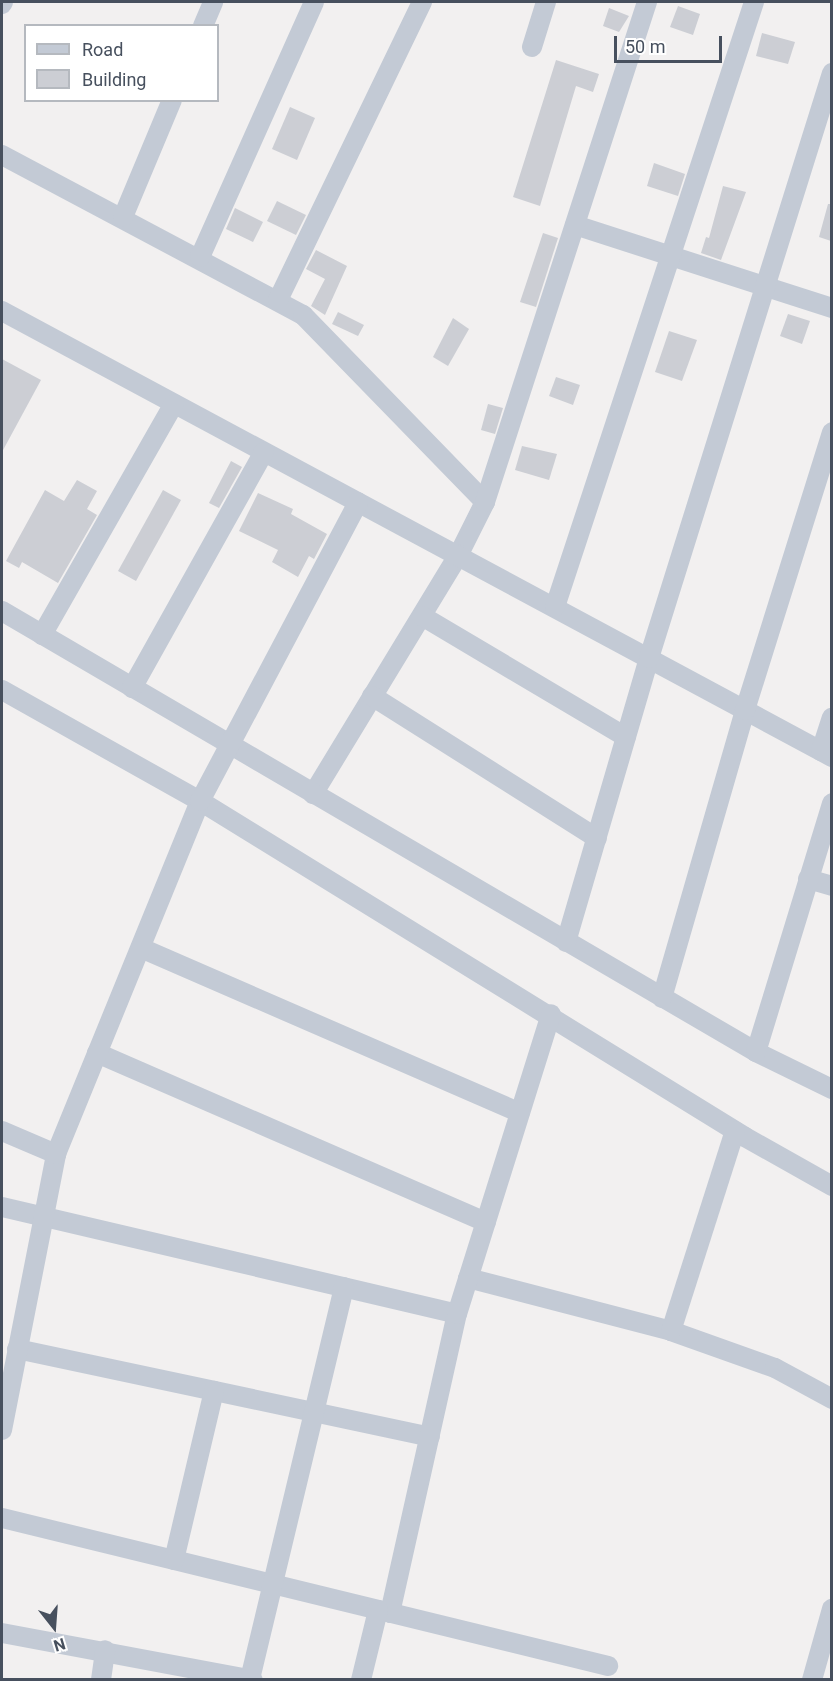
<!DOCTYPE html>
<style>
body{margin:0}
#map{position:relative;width:833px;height:1681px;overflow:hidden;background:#f2f0f0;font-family:Roboto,sans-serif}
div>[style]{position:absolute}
.building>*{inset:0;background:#ccced4}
.minor>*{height:20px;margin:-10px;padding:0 10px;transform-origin:10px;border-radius:10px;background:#c3cad5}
span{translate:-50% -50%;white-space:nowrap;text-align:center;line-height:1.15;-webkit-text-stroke:6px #fff;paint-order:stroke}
.frame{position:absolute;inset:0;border:3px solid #47505e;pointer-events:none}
.legend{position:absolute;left:24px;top:24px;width:195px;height:78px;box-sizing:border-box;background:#fff;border:2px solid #b5b9bf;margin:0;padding:8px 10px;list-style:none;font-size:18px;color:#47505e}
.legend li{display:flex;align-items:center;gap:12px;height:30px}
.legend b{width:30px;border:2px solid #b5b9bf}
.north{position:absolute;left:24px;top:1597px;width:60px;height:60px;-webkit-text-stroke:4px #fff;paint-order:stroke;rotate:163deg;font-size:16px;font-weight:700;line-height:24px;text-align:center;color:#47505e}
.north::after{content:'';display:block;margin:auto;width:21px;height:27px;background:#47505e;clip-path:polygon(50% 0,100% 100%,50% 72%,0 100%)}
.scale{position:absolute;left:614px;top:36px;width:108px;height:27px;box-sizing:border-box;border:3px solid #47505e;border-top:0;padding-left:8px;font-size:18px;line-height:21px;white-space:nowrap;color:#47505e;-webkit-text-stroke:4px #fff;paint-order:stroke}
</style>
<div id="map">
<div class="building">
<i style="clip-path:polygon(678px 6px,700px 14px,693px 35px,670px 27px)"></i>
<i style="clip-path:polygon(609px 8px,629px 16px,619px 32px,603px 26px)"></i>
<i style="clip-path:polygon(762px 33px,795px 42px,788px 64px,756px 56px)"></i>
<i style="clip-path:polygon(556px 60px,599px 74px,593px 92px,576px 86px,540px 206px,513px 197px)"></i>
<i style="clip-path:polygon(290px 107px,315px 118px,297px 160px,272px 149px)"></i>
<i style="clip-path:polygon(654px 163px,685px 174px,678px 196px,647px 186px)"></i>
<i style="clip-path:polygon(723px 186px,746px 192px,721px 260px,701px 253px,706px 237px,709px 238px)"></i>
<i style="clip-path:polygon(277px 201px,306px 215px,296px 235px,267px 221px)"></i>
<i style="clip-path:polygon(828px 204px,831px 204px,831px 241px,819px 237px)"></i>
<i style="clip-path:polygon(235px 208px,263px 222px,253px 242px,226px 229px)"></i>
<i style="clip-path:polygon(543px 233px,558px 238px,536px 307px,520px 302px)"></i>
<i style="clip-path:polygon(316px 250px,347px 266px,325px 315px,311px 306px,325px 279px,306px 269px)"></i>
<i style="clip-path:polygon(338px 312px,364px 325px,358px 336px,332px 324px)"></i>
<i style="clip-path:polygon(788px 314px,810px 321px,802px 344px,780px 336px)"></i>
<i style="clip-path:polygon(453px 318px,469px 329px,448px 366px,433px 357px)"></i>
<i style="clip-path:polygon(669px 331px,697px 340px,682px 381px,655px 372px)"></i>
<i style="clip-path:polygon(2px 359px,41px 380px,2px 452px)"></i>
<i style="clip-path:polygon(556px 377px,580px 385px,573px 405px,549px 396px)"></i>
<i style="clip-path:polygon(488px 404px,503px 408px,495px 434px,481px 430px)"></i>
<i style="clip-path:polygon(522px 446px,557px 454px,549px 480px,515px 470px)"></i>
<i style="clip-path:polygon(231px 461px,242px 467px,219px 508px,209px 503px)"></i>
<i style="clip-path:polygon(77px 480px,97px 491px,87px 509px,97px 515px,58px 583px,22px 562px,19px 568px,6px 561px,45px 490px,64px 501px)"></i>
<i style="clip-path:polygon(163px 490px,181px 500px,136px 581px,118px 571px)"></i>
<i style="clip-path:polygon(258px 493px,293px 509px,291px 514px,327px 534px,314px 559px,309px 556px,298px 577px,272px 562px,278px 550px,239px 531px)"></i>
</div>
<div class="minor">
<i style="left:2px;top:4px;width:2px;rotate:-63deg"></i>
<i style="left:203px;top:26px;width:26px;rotate:-67deg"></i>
<i style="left:532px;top:47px;width:47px;rotate:-72.7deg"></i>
<i style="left:2px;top:155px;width:341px;rotate:28deg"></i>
<i style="left:303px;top:315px;width:261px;rotate:45.8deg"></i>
<i style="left:485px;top:502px;width:58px;rotate:116.6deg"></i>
<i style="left:459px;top:554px;width:281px;rotate:121.3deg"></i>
<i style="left:123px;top:217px;width:127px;rotate:-67.3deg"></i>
<i style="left:575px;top:225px;width:270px;rotate:17.9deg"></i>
<i style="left:200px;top:257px;width:279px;rotate:-65.9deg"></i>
<i style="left:278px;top:300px;width:331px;rotate:-64.2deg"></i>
<i style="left:2px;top:311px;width:942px;rotate:28.25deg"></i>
<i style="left:485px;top:502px;width:526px;rotate:-72.05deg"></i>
<i style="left:555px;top:607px;width:637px;rotate:-71.79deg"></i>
<i style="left:2px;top:611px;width:873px;rotate:30.32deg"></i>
<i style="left:756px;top:1052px;width:85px;rotate:26deg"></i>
<i style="left:422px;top:616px;width:237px;rotate:30.7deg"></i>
<i style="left:42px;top:635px;width:266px;rotate:-60.3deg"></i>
<i style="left:132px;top:688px;width:270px;rotate:-60.8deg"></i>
<i style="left:2px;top:690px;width:227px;rotate:29.3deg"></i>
<i style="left:200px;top:801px;width:640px;rotate:31.65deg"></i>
<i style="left:745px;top:1137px;width:100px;rotate:29.4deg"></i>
<i style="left:372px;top:696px;width:266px;rotate:32.3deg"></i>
<i style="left:821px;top:751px;width:35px;rotate:-72deg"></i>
<i style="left:808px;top:879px;width:25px;rotate:16deg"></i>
<i style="left:566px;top:942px;width:296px;rotate:-73.7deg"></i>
<i style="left:649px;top:658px;width:613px;rotate:-72.63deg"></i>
<i style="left:141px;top:948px;width:413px;rotate:23.5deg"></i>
<i style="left:662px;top:998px;width:300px;rotate:-73.9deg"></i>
<i style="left:745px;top:710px;width:291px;rotate:-72.6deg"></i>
<i style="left:756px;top:1052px;width:260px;rotate:-73deg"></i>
<i style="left:97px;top:1053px;width:424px;rotate:23.5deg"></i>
<i style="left:2px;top:1131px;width:59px;rotate:23.1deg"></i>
<i style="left:2px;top:1207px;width:467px;rotate:13.2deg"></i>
<i style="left:468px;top:1278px;width:210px;rotate:14.6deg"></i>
<i style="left:671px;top:1331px;width:110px;rotate:19.6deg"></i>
<i style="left:775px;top:1368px;width:65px;rotate:28.5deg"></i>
<i style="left:671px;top:1331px;width:210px;rotate:-72.3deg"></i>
<i style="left:17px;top:1349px;width:422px;rotate:12deg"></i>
<i style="left:2px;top:1430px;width:281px;rotate:-78.9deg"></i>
<i style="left:56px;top:1154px;width:381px;rotate:-67.8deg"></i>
<i style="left:200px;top:801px;width:338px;rotate:-62.1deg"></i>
<i style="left:2px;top:1518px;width:624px;rotate:13.72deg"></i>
<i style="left:174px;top:1560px;width:174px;rotate:-76.7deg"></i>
<i style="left:390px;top:1613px;width:306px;rotate:-77.4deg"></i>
<i style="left:457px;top:1314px;width:314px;rotate:-72.6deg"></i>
<i style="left:2px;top:1633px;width:255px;rotate:10.6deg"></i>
<i style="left:250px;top:1679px;width:403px;rotate:-76.5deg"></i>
<i style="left:101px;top:1680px;width:30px;rotate:-82deg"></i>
<i style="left:361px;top:1680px;width:72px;rotate:-76.3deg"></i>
<i style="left:812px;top:1680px;width:74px;rotate:-74.3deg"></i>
</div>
<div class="frame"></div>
<ul class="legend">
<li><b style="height:8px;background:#c3cad5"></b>Road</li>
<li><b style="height:16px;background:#ccced4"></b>Building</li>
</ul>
<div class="north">N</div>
<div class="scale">50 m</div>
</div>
